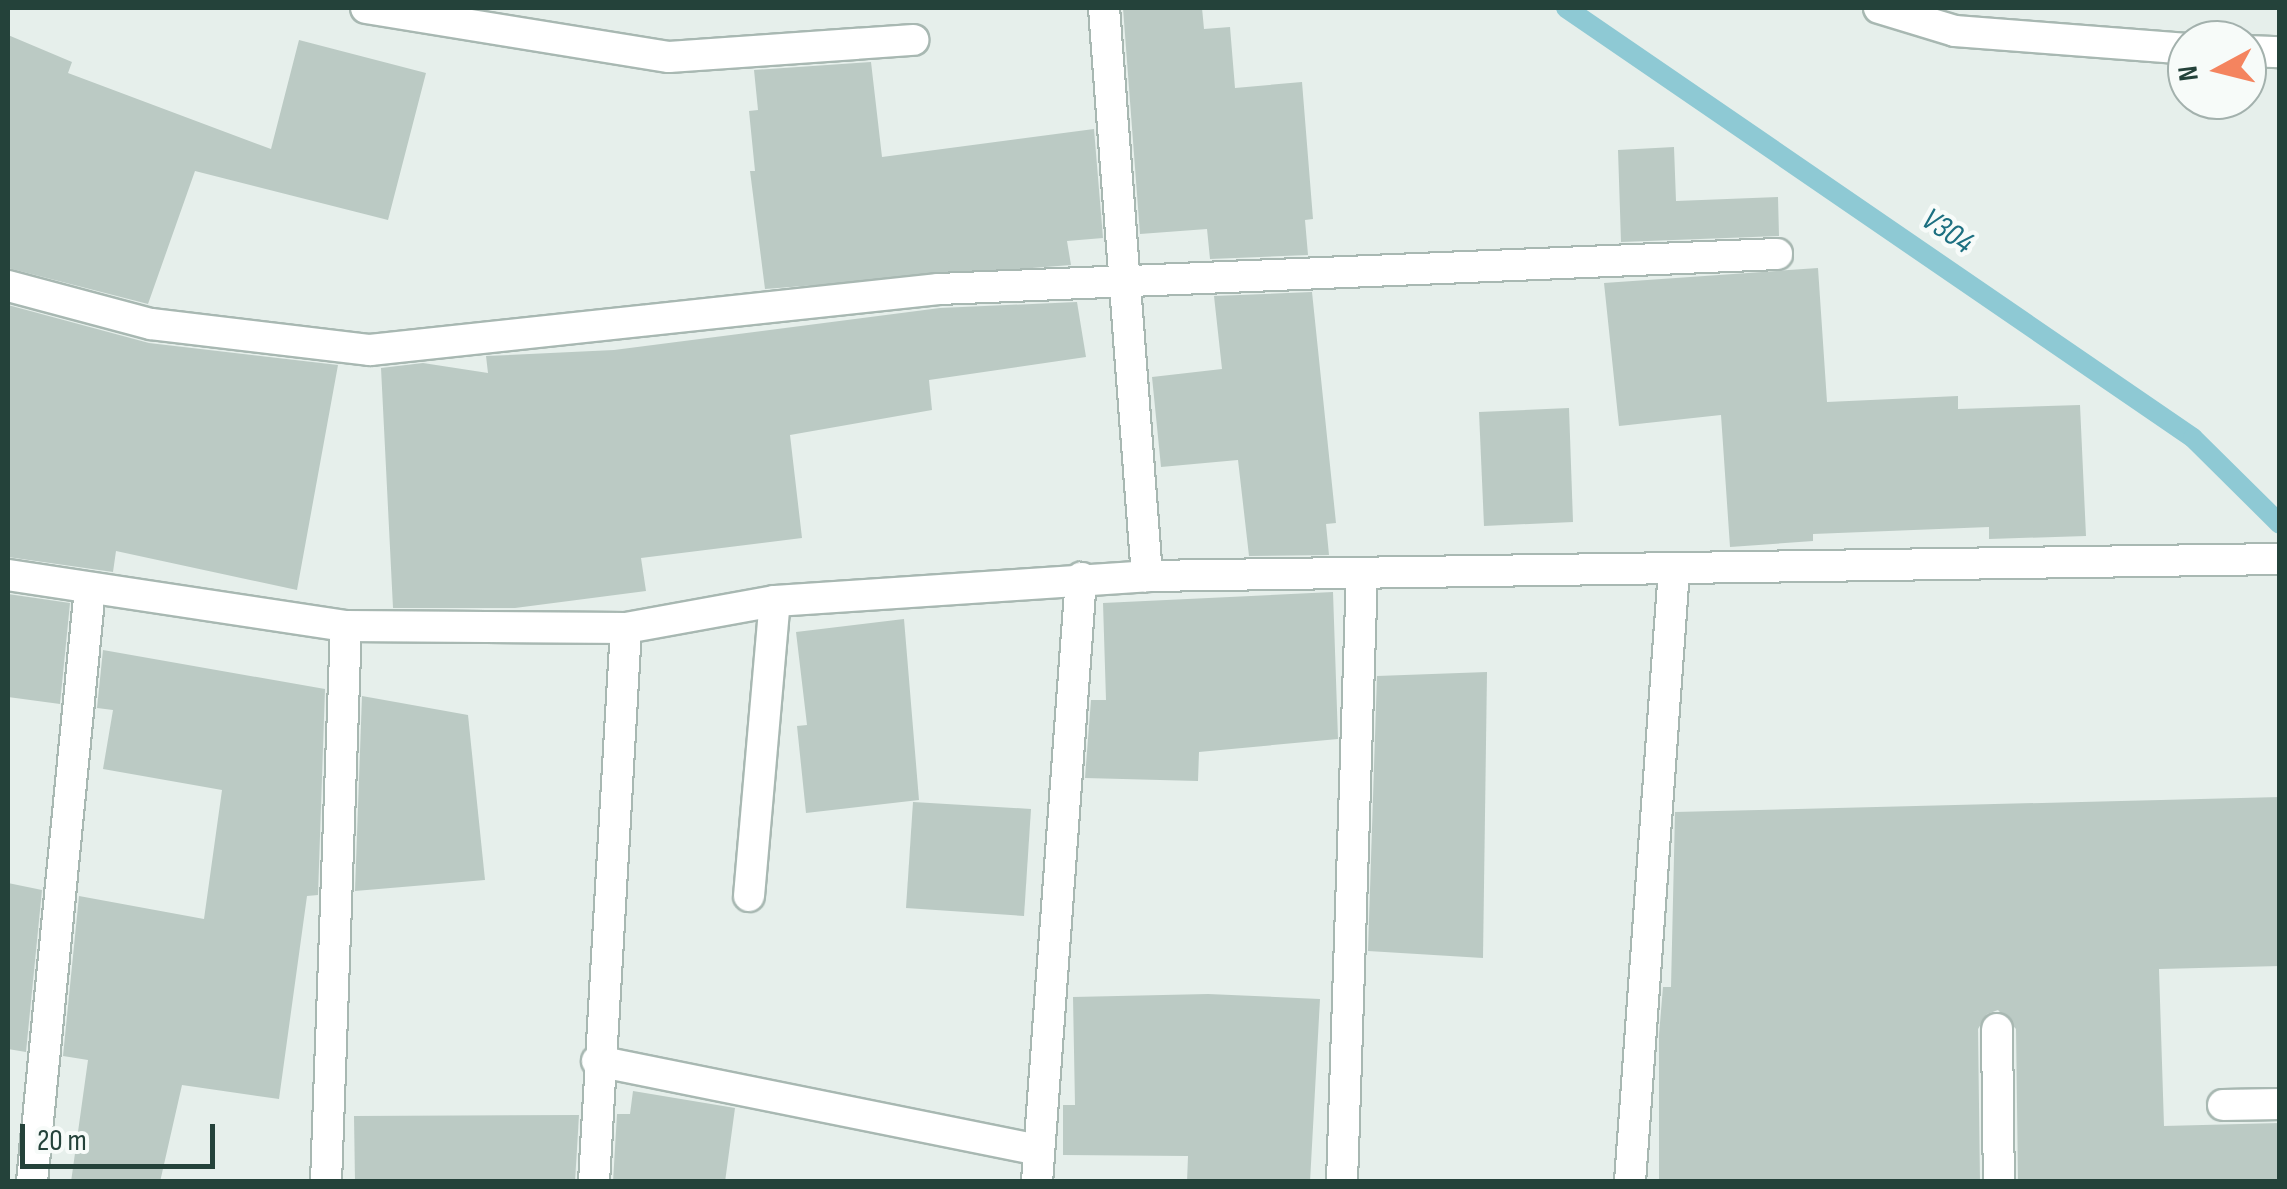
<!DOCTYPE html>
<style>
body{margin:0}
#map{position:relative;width:2287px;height:1189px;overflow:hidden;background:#e6efeb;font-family:"Sofia Sans Condensed",sans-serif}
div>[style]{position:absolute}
.stream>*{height:20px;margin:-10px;padding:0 10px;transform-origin:10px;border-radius:10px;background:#8ec9d4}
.building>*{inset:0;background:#bbcac4}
.roads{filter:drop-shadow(2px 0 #a8b8b2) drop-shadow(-2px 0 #a8b8b2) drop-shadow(0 2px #a8b8b2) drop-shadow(0 -2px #a8b8b2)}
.minor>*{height:30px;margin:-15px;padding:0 15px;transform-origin:15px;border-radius:15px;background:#fff}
span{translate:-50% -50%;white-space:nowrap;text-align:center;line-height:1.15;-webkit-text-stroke:9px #f7fbf9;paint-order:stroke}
.water-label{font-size:32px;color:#1c6f80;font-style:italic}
.frame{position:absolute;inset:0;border:10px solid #24423a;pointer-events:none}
.north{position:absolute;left:2167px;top:20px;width:100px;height:100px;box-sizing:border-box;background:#f7fbf9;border:2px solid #a3b1ad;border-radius:50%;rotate:263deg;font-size:28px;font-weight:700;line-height:40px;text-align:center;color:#24423a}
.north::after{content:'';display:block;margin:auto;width:35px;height:45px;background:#f4845f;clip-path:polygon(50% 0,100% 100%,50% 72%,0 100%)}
.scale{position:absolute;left:20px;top:1124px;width:195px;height:45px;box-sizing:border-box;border:5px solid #24423a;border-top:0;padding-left:12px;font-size:30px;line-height:35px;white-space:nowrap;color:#24423a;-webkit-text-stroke:8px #f7fbf9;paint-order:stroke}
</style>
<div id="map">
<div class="stream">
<i style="left:1566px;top:8px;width:760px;rotate:34.44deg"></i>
<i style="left:2193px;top:438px;width:122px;rotate:44.7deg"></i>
</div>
<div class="building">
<i style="clip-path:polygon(1123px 8px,1202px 8px,1204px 29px,1230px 27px,1235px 88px,1302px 82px,1313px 219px,1305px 220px,1308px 255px,1210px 259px,1207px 229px,1140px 234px)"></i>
<i style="clip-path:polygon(8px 35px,72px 62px,68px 73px,271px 149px,299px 40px,426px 73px,388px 220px,195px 171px,148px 304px,8px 268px)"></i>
<i style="clip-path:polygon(871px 62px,882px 157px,1094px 129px,1103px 238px,1067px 241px,1071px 265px,765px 289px,750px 171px,755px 171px,749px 111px,758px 110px,754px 70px)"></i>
<i style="clip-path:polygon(1674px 147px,1676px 201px,1778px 197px,1779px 236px,1621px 242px,1618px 150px)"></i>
<i style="clip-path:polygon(1818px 268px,1827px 402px,1958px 396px,1958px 409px,2080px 405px,2086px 536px,1989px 539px,1989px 527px,1813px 534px,1813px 541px,1730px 547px,1721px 415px,1619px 426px,1604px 283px)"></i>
<i style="clip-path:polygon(1312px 292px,1336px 523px,1326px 524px,1329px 555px,1249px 556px,1238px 460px,1161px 467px,1152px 377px,1222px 369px,1214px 296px)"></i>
<i style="clip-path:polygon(1077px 302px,1086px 357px,929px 380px,932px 410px,790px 435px,802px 538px,641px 558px,646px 591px,515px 608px,393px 608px,381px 368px,423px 363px,488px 373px,486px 356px,614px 350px,940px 308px)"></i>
<i style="clip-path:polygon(8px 305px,149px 343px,338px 365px,297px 590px,116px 551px,113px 572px,8px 557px)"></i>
<i style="clip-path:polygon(1569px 408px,1573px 522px,1484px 526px,1479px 412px)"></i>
<i style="clip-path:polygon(1333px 592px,1338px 739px,1199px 752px,1198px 781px,1085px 778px,1091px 700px,1106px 700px,1103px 603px)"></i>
<i style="clip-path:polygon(8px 594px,70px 603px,60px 704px,8px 697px)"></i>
<i style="clip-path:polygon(904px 619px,919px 800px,806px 813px,797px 726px,807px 725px,796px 632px)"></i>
<i style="clip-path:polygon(103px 650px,325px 689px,318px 895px,307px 896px,279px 1099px,182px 1085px,160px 1182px,71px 1182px,88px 1060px,63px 1056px,79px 896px,204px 919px,222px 790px,103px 769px,113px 710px,97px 708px)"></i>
<i style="clip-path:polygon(1487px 672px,1483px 958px,1368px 951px,1377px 676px)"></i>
<i style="clip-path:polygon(362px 696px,468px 715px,485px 880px,355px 891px)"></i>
<i style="clip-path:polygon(2280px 797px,2280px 966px,2159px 969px,2164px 1126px,2280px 1123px,2280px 1182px,2018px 1182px,2016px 1029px,1998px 1010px,1987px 1014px,1978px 1029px,1980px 1182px,1659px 1182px,1659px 1035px,1663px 987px,1671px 987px,1675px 812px)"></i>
<i style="clip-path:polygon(913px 802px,1031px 809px,1024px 916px,906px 908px)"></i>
<i style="clip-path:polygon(8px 883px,42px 890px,26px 1052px,8px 1049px)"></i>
<i style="clip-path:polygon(1208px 994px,1320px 999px,1310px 1182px,1187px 1182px,1188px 1156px,1063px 1155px,1063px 1105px,1075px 1105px,1073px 997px)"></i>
<i style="clip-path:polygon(633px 1091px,735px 1108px,725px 1182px,613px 1182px,617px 1114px,630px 1114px)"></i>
<i style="clip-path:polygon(579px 1115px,575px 1182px,355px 1182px,354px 1116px)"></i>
</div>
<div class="roads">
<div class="minor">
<i style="left:366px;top:8px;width:307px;rotate:9.2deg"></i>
<i style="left:669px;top:57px;width:245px;rotate:-4deg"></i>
<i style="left:1104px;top:8px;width:570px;rotate:85.67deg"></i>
<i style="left:1879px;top:8px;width:79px;rotate:16.8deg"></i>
<i style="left:1955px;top:31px;width:233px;rotate:4.4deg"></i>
<i style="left:2247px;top:51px;width:33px;rotate:2deg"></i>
<i style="left:8px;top:286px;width:148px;rotate:14.9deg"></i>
<i style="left:151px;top:324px;width:221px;rotate:6.8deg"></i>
<i style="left:370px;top:350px;width:572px;rotate:-6.12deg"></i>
<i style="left:939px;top:289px;width:839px;rotate:-2.39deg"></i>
<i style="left:8px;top:575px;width:342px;rotate:8.6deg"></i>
<i style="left:346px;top:626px;width:280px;rotate:0.4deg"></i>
<i style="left:626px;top:628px;width:151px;rotate:-10.3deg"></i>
<i style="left:775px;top:601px;width:373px;rotate:-3.8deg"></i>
<i style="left:1147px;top:576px;width:1133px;rotate:-0.86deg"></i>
<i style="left:749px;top:896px;width:296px;rotate:-85deg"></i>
<i style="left:1997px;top:1029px;width:153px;rotate:89.3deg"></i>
<i style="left:597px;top:1061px;width:450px;rotate:11.4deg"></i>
<i style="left:2223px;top:1105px;width:57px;rotate:-1deg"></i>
<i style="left:32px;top:1182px;width:597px;rotate:-84.42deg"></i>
<i style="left:326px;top:1182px;width:556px;rotate:-87.94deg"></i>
<i style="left:594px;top:1182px;width:555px;rotate:-86.69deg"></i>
<i style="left:1037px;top:1182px;width:606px;rotate:-85.83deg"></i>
<i style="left:1342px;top:1182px;width:609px;rotate:-88.12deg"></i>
<i style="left:1630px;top:1182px;width:614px;rotate:-85.89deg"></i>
</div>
</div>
<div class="water-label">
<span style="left:1947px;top:232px;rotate:34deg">V304</span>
</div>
<div class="frame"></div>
<div class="north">N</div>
<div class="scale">20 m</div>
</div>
